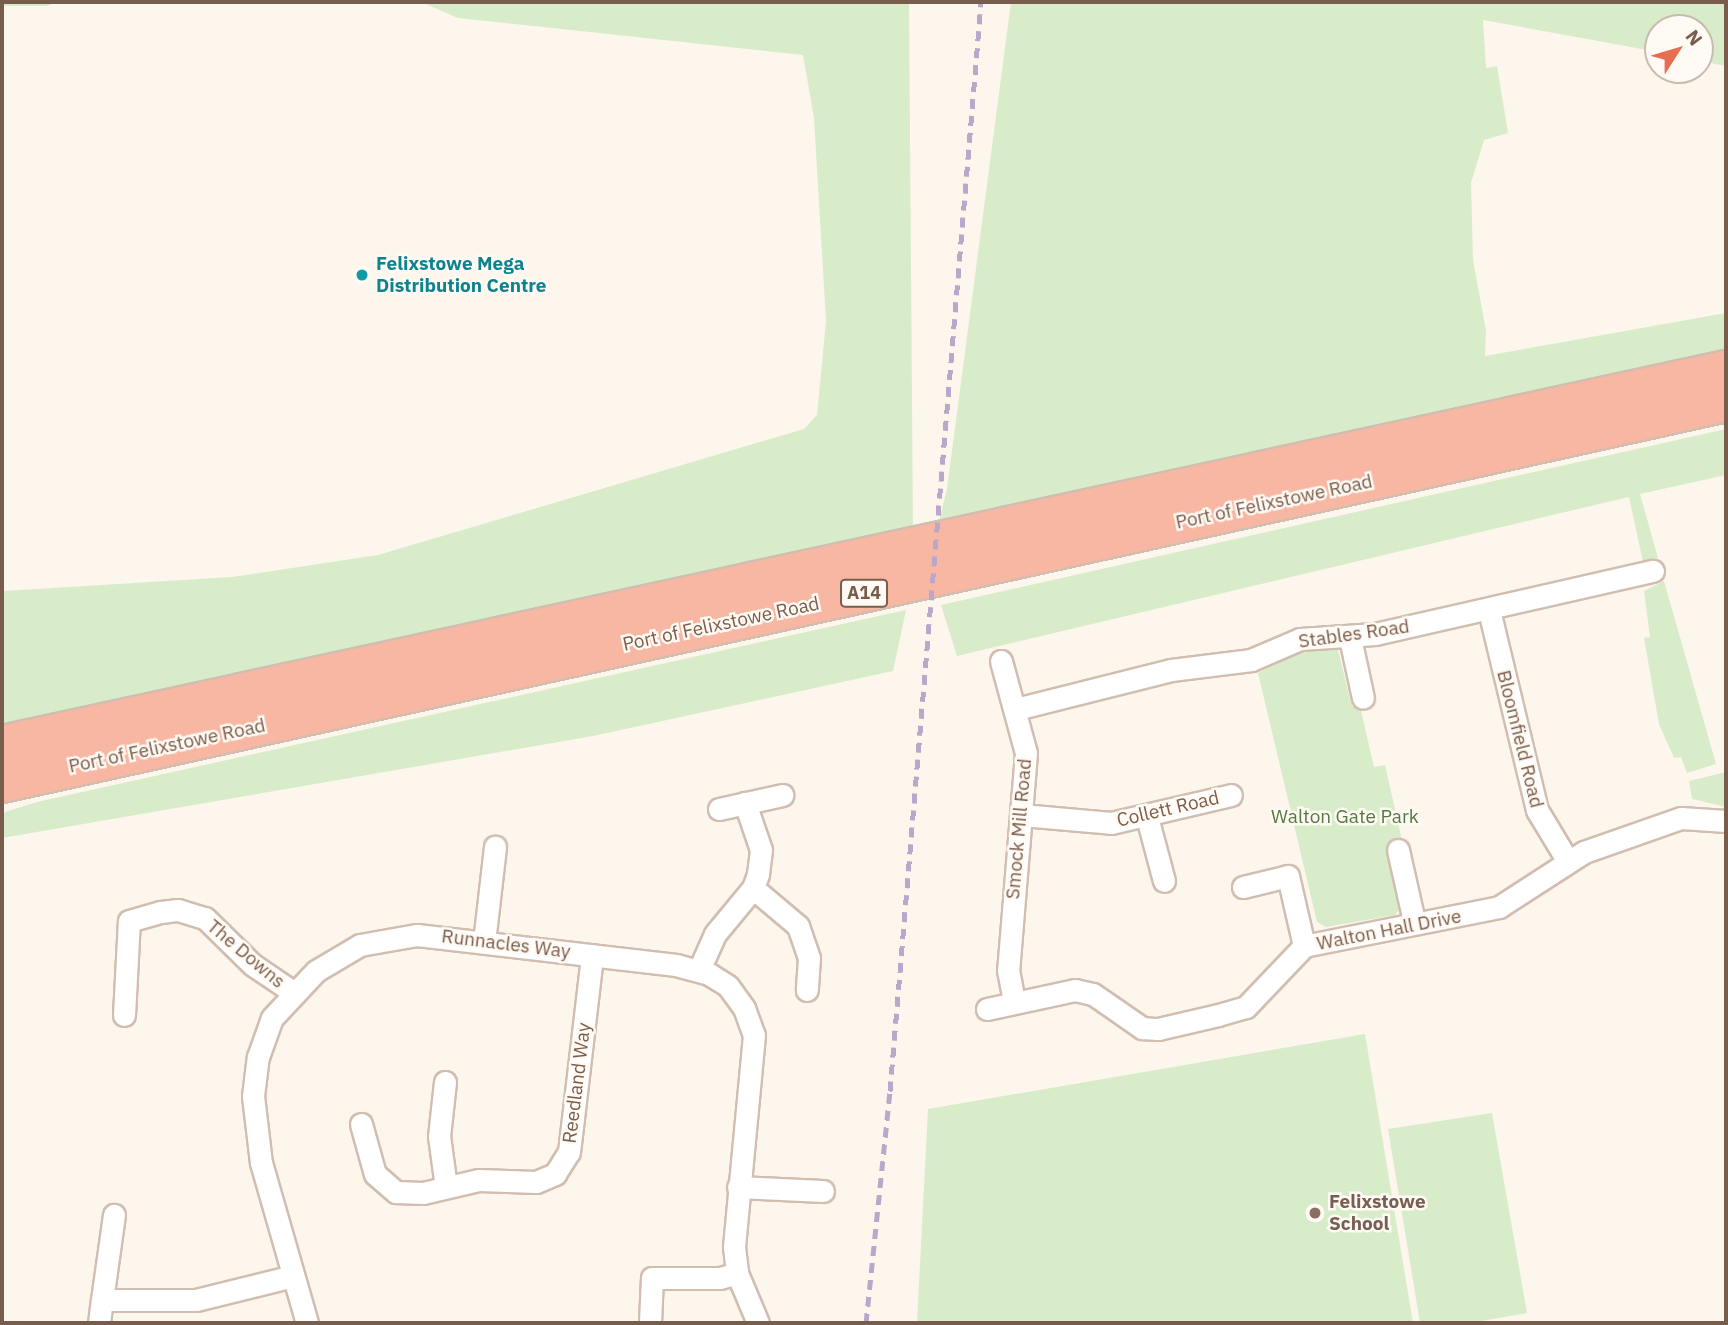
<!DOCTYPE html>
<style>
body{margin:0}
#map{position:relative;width:1728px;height:1325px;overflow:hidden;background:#fdf6ec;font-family:"IBM Plex Sans",sans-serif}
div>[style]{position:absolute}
.green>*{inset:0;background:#d8ecc9}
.roads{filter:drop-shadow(2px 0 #d1beb0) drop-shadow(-2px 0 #d1beb0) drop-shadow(0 2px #d1beb0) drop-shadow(0 -2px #d1beb0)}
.street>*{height:21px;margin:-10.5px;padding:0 10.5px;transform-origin:10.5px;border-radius:10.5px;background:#fff}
.highway>*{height:38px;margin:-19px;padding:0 19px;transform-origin:19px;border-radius:19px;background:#f7b7a3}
.rail>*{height:5px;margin-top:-2.5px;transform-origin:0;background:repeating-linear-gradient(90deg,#b9a8c9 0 10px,transparent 0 17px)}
.dots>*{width:19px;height:19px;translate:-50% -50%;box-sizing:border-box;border:4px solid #fffaf3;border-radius:50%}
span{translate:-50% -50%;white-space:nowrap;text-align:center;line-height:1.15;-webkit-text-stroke:5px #fffaf3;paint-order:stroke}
.shield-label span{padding:2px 5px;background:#fffaf3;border:2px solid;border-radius:5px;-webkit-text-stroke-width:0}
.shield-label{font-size:18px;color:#7a5c4d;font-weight:700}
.culture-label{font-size:19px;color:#0d838f;font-weight:700}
.left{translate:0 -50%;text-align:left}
.street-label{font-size:19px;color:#7a5c4d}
.park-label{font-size:19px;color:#537a41}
.education-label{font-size:19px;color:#785e54;font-weight:700}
.frame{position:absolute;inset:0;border:4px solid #7a5c4d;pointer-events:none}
.north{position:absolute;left:1644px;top:14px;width:70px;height:70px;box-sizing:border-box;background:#fffaf3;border:2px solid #cabbb1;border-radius:50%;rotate:53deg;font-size:19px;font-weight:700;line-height:28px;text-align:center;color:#7a5c4d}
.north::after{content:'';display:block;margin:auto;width:24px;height:32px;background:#e76f51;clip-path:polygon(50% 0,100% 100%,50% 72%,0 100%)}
</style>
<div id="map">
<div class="green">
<i style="clip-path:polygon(2px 2px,57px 2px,47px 6px,2px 6px)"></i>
<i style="clip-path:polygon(421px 2px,909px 2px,913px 530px,2px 726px,4px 591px,232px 577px,378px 555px,804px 429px,817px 415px,826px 321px,814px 118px,803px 55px,458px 18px)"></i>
<i style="clip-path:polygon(1011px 2px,1726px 2px,1726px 66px,1700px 61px,1700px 28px,1658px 28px,1658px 52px,1467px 17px,1483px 20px,1486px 68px,1497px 66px,1508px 133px,1484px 140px,1471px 183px,1473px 260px,1486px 331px,1485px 356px,1726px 313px,1726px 352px,938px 526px,947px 489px)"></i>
<i style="clip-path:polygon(1726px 429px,1726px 475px,1640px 494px,1658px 558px,1643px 562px,1629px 497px,957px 656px,941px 605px)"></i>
<i style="clip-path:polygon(1664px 581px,1716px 764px,1687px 773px,1681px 757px,1674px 758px,1659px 724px,1644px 638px,1650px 637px,1644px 591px)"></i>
<i style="clip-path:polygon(906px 610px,893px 671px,593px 736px,2px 838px,2px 813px,37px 802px)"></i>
<i style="clip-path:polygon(1319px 649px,1338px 650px,1352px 707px,1360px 706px,1374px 767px,1385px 765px,1403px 845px,1401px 908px,1395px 915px,1326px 927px,1317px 922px,1258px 673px,1286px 657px)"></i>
<i style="clip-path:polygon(1726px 772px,1726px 807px,1692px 799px,1689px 781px)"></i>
<i style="clip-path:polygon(1365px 1034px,1413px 1323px,917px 1323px,928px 1109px)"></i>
<i style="clip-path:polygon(1492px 1113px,1527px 1313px,1470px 1323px,1420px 1323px,1388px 1129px)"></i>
</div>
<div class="roads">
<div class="street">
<i style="left:1489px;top:610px;width:206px;rotate:76.5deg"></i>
<i style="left:1537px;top:810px;width:58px;rotate:59deg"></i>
<i style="left:1350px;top:638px;width:61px;rotate:77.8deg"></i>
<i style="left:1001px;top:661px;width:95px;rotate:74.8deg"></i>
<i style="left:1026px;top:753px;width:218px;rotate:94.7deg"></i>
<i style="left:1008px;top:970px;width:31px;rotate:79deg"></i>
<i style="left:1016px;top:709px;width:160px;rotate:-14.1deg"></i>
<i style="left:1171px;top:670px;width:81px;rotate:-7.1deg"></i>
<i style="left:1251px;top:660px;width:53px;rotate:-23.2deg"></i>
<i style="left:1300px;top:639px;width:75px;rotate:-3.8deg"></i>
<i style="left:1375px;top:634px;width:285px;rotate:-12.8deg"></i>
<i style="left:719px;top:809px;width:65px;rotate:-12.5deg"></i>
<i style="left:1022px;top:815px;width:89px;rotate:5.1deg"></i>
<i style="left:1111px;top:823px;width:123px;rotate:-13.1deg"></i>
<i style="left:1147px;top:817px;width:66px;rotate:75.1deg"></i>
<i style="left:1398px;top:850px;width:73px;rotate:77.3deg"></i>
<i style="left:1243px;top:887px;width:46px;rotate:-13.7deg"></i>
<i style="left:1288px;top:876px;width:72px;rotate:77.1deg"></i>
<i style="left:753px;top:888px;width:59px;rotate:40.2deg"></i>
<i style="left:798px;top:926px;width:34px;rotate:71deg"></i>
<i style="left:809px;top:958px;width:32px;rotate:94deg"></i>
<i style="left:484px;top:942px;width:96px;rotate:-83.4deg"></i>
<i style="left:699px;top:970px;width:39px;rotate:-66deg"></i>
<i style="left:715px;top:934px;width:60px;rotate:-50.4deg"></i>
<i style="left:753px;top:888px;width:15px;rotate:-70deg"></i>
<i style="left:758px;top:874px;width:24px;rotate:-83deg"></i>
<i style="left:761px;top:850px;width:50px;rotate:-108.8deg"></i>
<i style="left:987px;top:1009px;width:90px;rotate:-12.2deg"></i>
<i style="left:1075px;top:990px;width:18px;rotate:13deg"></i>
<i style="left:1093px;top:994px;width:60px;rotate:34.8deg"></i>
<i style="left:1142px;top:1028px;width:16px;rotate:4deg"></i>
<i style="left:1158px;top:1029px;width:62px;rotate:-13.1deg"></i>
<i style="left:1218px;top:1015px;width:29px;rotate:-16deg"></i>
<i style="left:1246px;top:1007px;width:84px;rotate:-46.4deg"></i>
<i style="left:1304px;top:946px;width:199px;rotate:-11.3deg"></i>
<i style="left:1499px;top:907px;width:101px;rotate:-32.9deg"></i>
<i style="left:1584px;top:852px;width:103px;rotate:-19.3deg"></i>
<i style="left:1681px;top:818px;width:45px;rotate:3.8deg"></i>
<i style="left:124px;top:1015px;width:94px;rotate:-87deg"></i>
<i style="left:129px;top:921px;width:33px;rotate:-16deg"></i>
<i style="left:161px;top:912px;width:17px;rotate:-7deg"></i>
<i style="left:178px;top:910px;width:28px;rotate:17deg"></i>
<i style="left:205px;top:918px;width:67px;rotate:44.4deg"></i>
<i style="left:253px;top:965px;width:48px;rotate:34deg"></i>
<i style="left:445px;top:1082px;width:54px;rotate:96.3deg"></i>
<i style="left:439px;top:1136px;width:51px;rotate:82.2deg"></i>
<i style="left:361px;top:1124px;width:52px;rotate:74.4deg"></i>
<i style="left:375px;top:1174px;width:28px;rotate:41deg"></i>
<i style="left:396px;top:1192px;width:27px;rotate:2deg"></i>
<i style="left:423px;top:1193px;width:57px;rotate:-13.1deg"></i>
<i style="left:479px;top:1180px;width:57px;rotate:2deg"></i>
<i style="left:536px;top:1182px;width:21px;rotate:-23deg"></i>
<i style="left:555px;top:1174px;width:26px;rotate:-58deg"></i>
<i style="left:569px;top:1152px;width:198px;rotate:-83.3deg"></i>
<i style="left:738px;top:1187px;width:85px;rotate:2.7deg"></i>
<i style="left:102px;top:1300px;width:86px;rotate:-82deg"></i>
<i style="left:99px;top:1323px;width:23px;rotate:-83deg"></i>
<i style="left:102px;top:1300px;width:94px"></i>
<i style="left:196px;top:1300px;width:100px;rotate:-13.9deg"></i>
<i style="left:307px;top:1323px;width:166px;rotate:-106deg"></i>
<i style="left:261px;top:1163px;width:67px;rotate:-96.8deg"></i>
<i style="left:253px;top:1096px;width:39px;rotate:-83deg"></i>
<i style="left:258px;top:1057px;width:41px;rotate:-70.3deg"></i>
<i style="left:272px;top:1018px;width:64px;rotate:-46.9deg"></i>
<i style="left:316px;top:971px;width:51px;rotate:-30.6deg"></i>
<i style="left:360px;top:945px;width:58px;rotate:-10deg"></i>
<i style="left:417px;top:935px;width:261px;rotate:6.6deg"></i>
<i style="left:676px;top:965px;width:34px;rotate:15deg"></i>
<i style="left:709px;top:974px;width:22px;rotate:32deg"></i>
<i style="left:728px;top:986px;width:27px;rotate:54deg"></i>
<i style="left:744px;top:1008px;width:29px;rotate:70deg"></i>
<i style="left:754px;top:1035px;width:213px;rotate:95.4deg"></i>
<i style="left:734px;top:1247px;width:26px;rotate:83deg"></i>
<i style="left:737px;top:1273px;width:54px;rotate:67.2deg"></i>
<i style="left:650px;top:1323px;width:45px;rotate:-87.5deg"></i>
<i style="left:652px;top:1278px;width:68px"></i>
<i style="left:720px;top:1278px;width:18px;rotate:-16deg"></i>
</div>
<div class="highway">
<i style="left:2px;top:745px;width:1764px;rotate:-12.27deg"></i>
<i style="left:2px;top:783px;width:1766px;rotate:-12.46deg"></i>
</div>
</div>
<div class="rail">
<i style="left:866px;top:1323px;width:233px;rotate:-84.1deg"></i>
<i style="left:890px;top:1091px;width:1093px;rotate:-85.22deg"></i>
</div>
<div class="dots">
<i style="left:362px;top:275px;background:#0f9aa8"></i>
<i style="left:1315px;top:1213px;background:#8d6e63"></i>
</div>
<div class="shield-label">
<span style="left:864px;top:593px">A14</span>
</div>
<div class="culture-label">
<span class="left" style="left:376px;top:275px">Felixstowe Mega<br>Distribution Centre</span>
</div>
<div class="street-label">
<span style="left:1274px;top:502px;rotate:-12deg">Port of Felixstowe Road</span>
<span style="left:721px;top:624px;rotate:-12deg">Port of Felixstowe Road</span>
<span style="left:1354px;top:634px;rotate:-8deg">Stables Road</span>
<span style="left:1520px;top:739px;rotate:76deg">Bloomfield Road</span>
<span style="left:167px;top:746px;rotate:-12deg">Port of Felixstowe Road</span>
<span style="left:1168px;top:809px;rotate:-13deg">Collett Road</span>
<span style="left:1019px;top:829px;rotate:-85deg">Smock Mill Road</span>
<span style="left:1389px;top:930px;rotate:-11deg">Walton Hall Drive</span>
<span style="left:506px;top:944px;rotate:7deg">Runnacles Way</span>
<span style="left:246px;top:954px;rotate:40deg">The Downs</span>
<span style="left:577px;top:1083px;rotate:-83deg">Reedland Way</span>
</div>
<div class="park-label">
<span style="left:1345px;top:817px">Walton Gate Park</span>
</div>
<div class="education-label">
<span class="left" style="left:1329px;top:1213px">Felixstowe<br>School</span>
</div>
<div class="frame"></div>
<div class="north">N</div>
</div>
